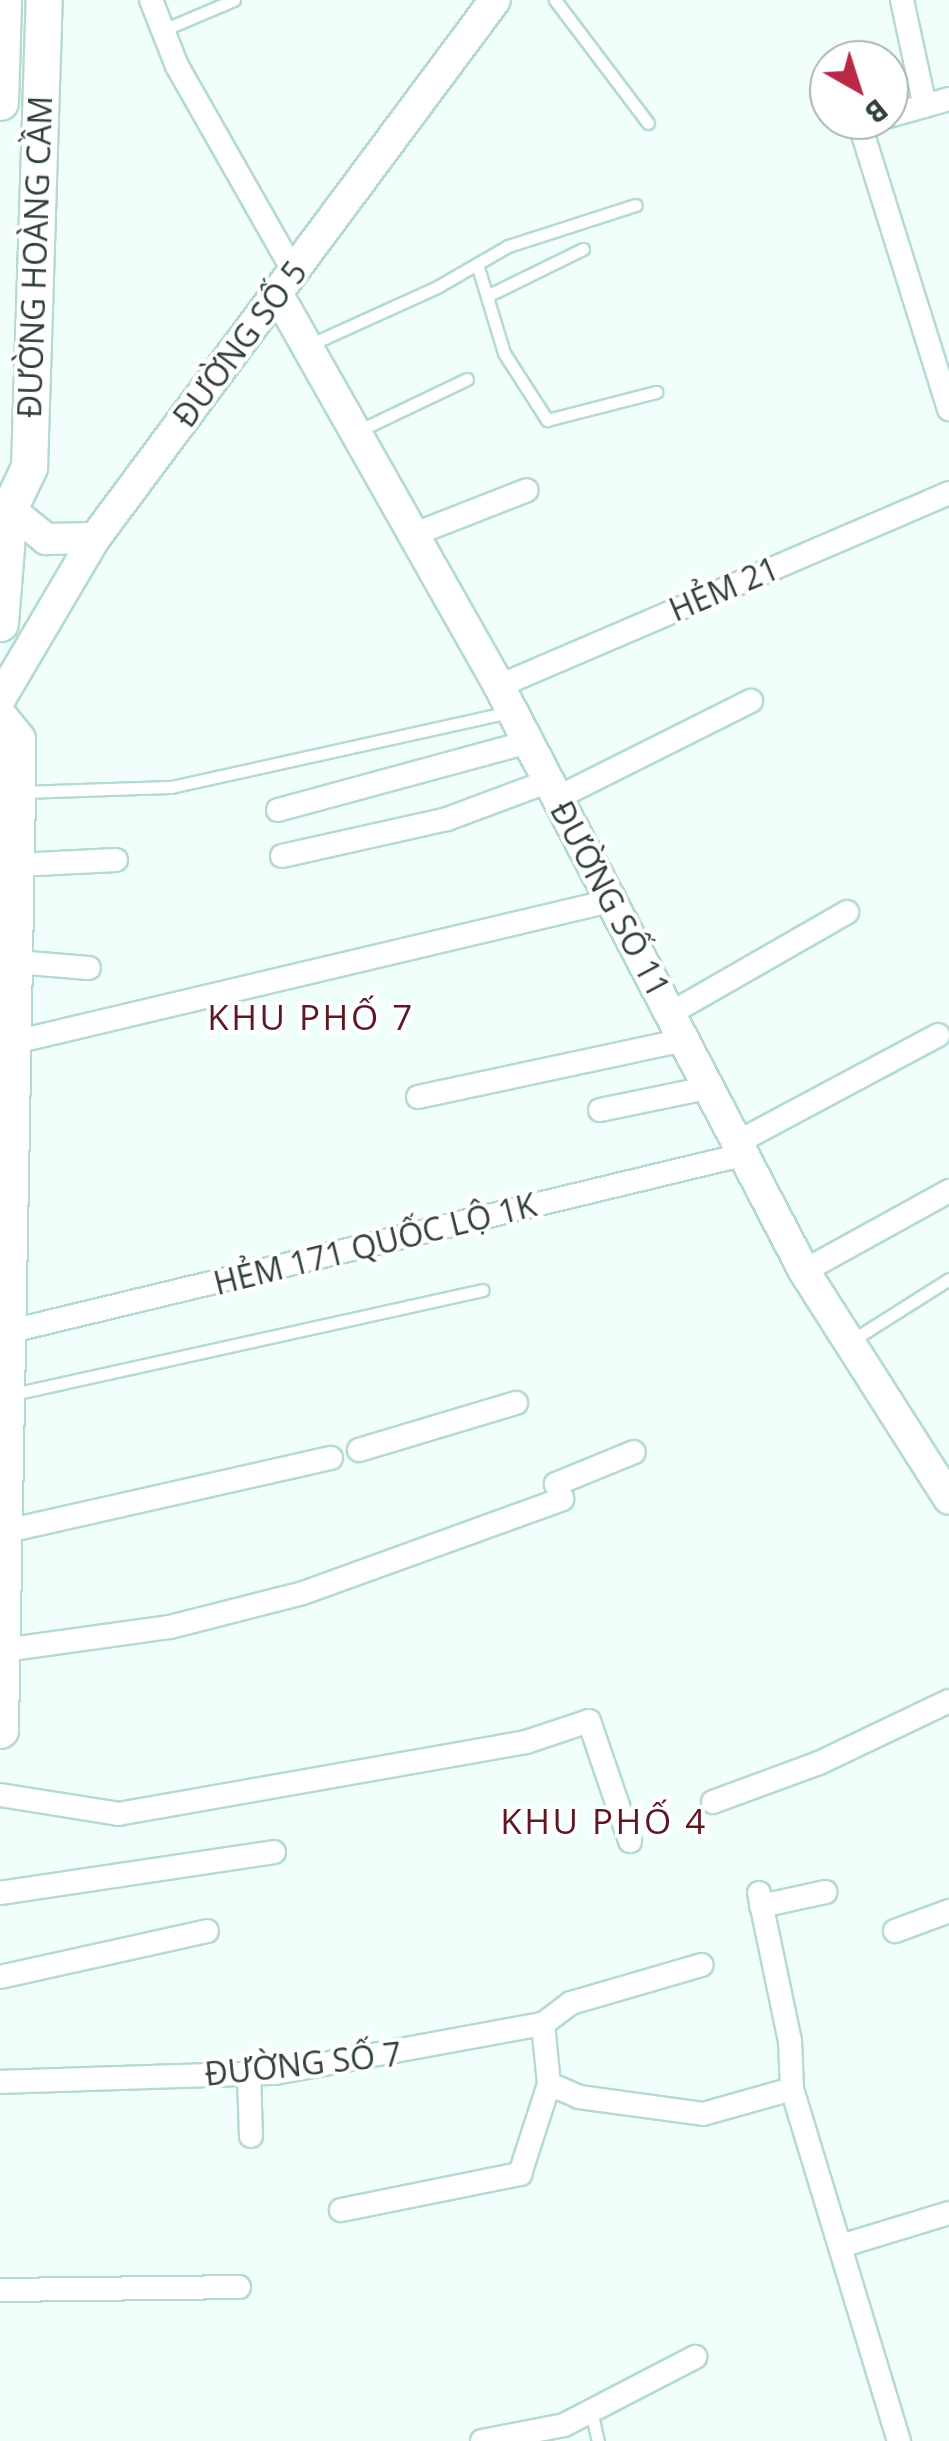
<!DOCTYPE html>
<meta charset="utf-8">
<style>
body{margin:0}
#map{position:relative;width:949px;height:2441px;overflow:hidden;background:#f0fffc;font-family:"Open Sans",sans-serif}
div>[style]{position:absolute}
.roads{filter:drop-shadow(2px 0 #b5dad3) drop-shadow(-2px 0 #b5dad3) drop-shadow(0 2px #b5dad3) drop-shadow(0 -2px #b5dad3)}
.service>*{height:11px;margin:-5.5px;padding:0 5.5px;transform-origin:5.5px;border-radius:5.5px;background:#fff}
.minor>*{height:22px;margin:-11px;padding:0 11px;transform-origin:11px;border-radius:11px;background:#fff}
.secondary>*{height:30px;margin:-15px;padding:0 15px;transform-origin:15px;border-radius:15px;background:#fff}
.primary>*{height:35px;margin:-17.5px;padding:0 17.5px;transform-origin:17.5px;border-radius:17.5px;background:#fff}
span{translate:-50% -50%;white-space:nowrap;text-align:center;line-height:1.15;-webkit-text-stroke:8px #fff;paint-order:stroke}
.street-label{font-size:32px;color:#31403d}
.neighbourhood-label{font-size:35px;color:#5d1823;letter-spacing:2.5px}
.north{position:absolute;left:809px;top:40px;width:100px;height:100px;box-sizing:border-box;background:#fff;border:2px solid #adb3b1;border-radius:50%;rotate:141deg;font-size:28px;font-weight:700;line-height:40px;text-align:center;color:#31403d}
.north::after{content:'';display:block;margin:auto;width:35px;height:45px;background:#b92844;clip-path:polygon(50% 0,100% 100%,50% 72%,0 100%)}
</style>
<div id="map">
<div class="roads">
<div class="service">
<i style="left:555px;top:0;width:154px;rotate:52.9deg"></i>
<i style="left:163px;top:30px;width:77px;rotate:-22.9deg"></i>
<i style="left:477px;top:264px;width:93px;rotate:73.1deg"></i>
<i style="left:504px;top:353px;width:80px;rotate:57.3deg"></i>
<i style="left:547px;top:420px;width:113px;rotate:-14.4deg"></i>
<i style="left:487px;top:296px;width:107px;rotate:-26.1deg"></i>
<i style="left:307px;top:346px;width:143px;rotate:-24.4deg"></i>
<i style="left:437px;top:287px;width:82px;rotate:-30deg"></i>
<i style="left:508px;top:246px;width:134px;rotate:-17.8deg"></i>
<i style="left:356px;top:432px;width:123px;rotate:-25.5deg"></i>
<i style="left:20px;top:792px;width:151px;rotate:-1.9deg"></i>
<i style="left:171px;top:787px;width:345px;rotate:-12.5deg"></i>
<i style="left:851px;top:1341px;width:116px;rotate:-32.3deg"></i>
<i style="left:9px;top:1395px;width:485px;rotate:-12.5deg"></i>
<i style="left:591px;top:2411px;width:31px;rotate:77deg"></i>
</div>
<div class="minor">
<i style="left:151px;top:0;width:71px;rotate:68.5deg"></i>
<i style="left:177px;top:66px;width:237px;rotate:60.4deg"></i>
<i style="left:902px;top:0;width:108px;rotate:77.8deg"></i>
<i style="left:889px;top:116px;width:62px;rotate:-15.8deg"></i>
<i style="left:876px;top:120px;width:17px;rotate:163deg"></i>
<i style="left:860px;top:125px;width:298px;rotate:72.6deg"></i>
<i style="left:415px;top:534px;width:120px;rotate:-21.4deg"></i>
<i style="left:499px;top:686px;width:490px;rotate:-23.2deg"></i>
<i style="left:557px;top:798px;width:217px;rotate:-26.6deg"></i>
<i style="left:278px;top:810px;width:259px;rotate:-15.2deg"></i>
<i style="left:282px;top:856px;width:169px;rotate:-12.6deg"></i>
<i style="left:447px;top:819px;width:109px;rotate:-20.4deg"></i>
<i style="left:17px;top:865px;width:99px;rotate:-2.9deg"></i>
<i style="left:16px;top:962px;width:73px;rotate:4.7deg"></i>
<i style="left:671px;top:1013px;width:203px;rotate:-29.8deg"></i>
<i style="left:15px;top:1042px;width:611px;rotate:-13.33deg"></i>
<i style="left:418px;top:1097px;width:271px;rotate:-12.1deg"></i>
<i style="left:600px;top:1110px;width:109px;rotate:-11.6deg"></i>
<i style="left:736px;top:1143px;width:229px;rotate:-28.1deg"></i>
<i style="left:804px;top:1271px;width:166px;rotate:-28.9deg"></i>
<i style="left:7px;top:1332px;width:756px;rotate:-13.54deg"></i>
<i style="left:359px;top:1450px;width:164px;rotate:-16.7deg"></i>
<i style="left:7px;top:1531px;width:332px;rotate:-12.7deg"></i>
<i style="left:4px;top:1650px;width:168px;rotate:-7.9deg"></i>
<i style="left:170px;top:1627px;width:137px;rotate:-14.3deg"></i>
<i style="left:303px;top:1593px;width:276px;rotate:-19.9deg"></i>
<i style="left:562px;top:1499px;width:16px;rotate:-112deg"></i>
<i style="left:556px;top:1484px;width:84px;rotate:-22.3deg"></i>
<i style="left:0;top:1795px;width:120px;rotate:9.1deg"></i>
<i style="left:118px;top:1814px;width:414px;rotate:-10deg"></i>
<i style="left:526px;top:1742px;width:66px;rotate:-18.4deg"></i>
<i style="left:589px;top:1721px;width:127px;rotate:71.1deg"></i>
<i style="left:713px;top:1802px;width:113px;rotate:-20.2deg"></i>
<i style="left:819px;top:1763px;width:144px;rotate:-25.5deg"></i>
<i style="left:0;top:1893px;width:277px;rotate:-8.5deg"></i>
<i style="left:759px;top:1893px;width:151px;rotate:78.2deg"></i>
<i style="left:790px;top:2041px;width:48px;rotate:87.6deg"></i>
<i style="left:792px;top:2089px;width:368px;rotate:73.1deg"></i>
<i style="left:761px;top:1906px;width:66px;rotate:-12.2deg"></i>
<i style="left:895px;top:1931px;width:58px;rotate:-20.3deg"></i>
<i style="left:0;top:1977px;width:212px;rotate:-12.5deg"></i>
<i style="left:543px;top:2024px;width:35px;rotate:-37deg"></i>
<i style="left:571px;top:2003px;width:136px;rotate:-16.2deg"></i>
<i style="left:249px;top:2074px;width:62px;rotate:88.2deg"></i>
<i style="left:0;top:2082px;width:275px;rotate:-1.9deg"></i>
<i style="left:275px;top:2073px;width:272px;rotate:-10.4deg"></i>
<i style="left:543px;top:2024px;width:60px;rotate:84.3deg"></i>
<i style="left:549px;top:2084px;width:33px;rotate:23deg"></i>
<i style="left:579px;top:2097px;width:125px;rotate:7.8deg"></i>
<i style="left:703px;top:2114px;width:92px;rotate:-15.7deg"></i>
<i style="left:341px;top:2210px;width:183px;rotate:-11.4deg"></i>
<i style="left:520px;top:2174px;width:95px;rotate:-72.1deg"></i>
<i style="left:844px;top:2245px;width:110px;rotate:-16.9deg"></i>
<i style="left:0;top:2290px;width:239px;rotate:-0.7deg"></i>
<i style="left:482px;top:2441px;width:84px;rotate:-11deg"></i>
<i style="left:564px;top:2425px;width:148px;rotate:-27.4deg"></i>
</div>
<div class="secondary">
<i style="left:278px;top:295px;width:449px;rotate:60.5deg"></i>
<i style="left:499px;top:686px;width:660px;rotate:62.46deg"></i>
<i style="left:804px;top:1271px;width:270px;rotate:57.5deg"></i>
<i style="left:9px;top:509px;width:48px;rotate:39deg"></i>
<i style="left:46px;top:539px;width:49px;rotate:-1.2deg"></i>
<i style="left:0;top:699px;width:187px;rotate:-59.5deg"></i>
<i style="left:95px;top:538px;width:670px;rotate:-53.37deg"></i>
</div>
<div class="primary">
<i style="left:0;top:102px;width:102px;rotate:-88.3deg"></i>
<i style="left:0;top:623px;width:114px;rotate:-85.5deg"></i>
<i style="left:9px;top:509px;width:47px;rotate:-64.5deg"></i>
<i style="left:29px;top:467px;width:467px;rotate:-88.2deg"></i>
<i style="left:0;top:718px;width:27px;rotate:51deg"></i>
<i style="left:17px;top:739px;width:53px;rotate:90deg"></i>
<i style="left:17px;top:792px;width:938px;rotate:91.04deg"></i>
</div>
</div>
<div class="street-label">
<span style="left:35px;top:257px;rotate:-88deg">ĐƯỜNG HOÀNG CẦM</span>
<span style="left:240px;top:344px;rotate:-53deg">ĐƯỜNG SỐ 5</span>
<span style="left:724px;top:589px;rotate:-23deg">HẺM 21</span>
<span style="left:610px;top:899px;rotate:62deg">ĐƯỜNG SỐ 11</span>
<span style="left:375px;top:1244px;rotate:-14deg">HẺM 171 QUỐC LỘ 1K</span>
<span style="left:303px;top:2064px;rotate:-6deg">ĐƯỜNG SỐ 7</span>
</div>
<div class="neighbourhood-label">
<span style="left:311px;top:1017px">KHU PHỐ 7</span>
<span style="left:604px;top:1821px">KHU PHỐ 4</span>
</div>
<div class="north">B</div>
</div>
